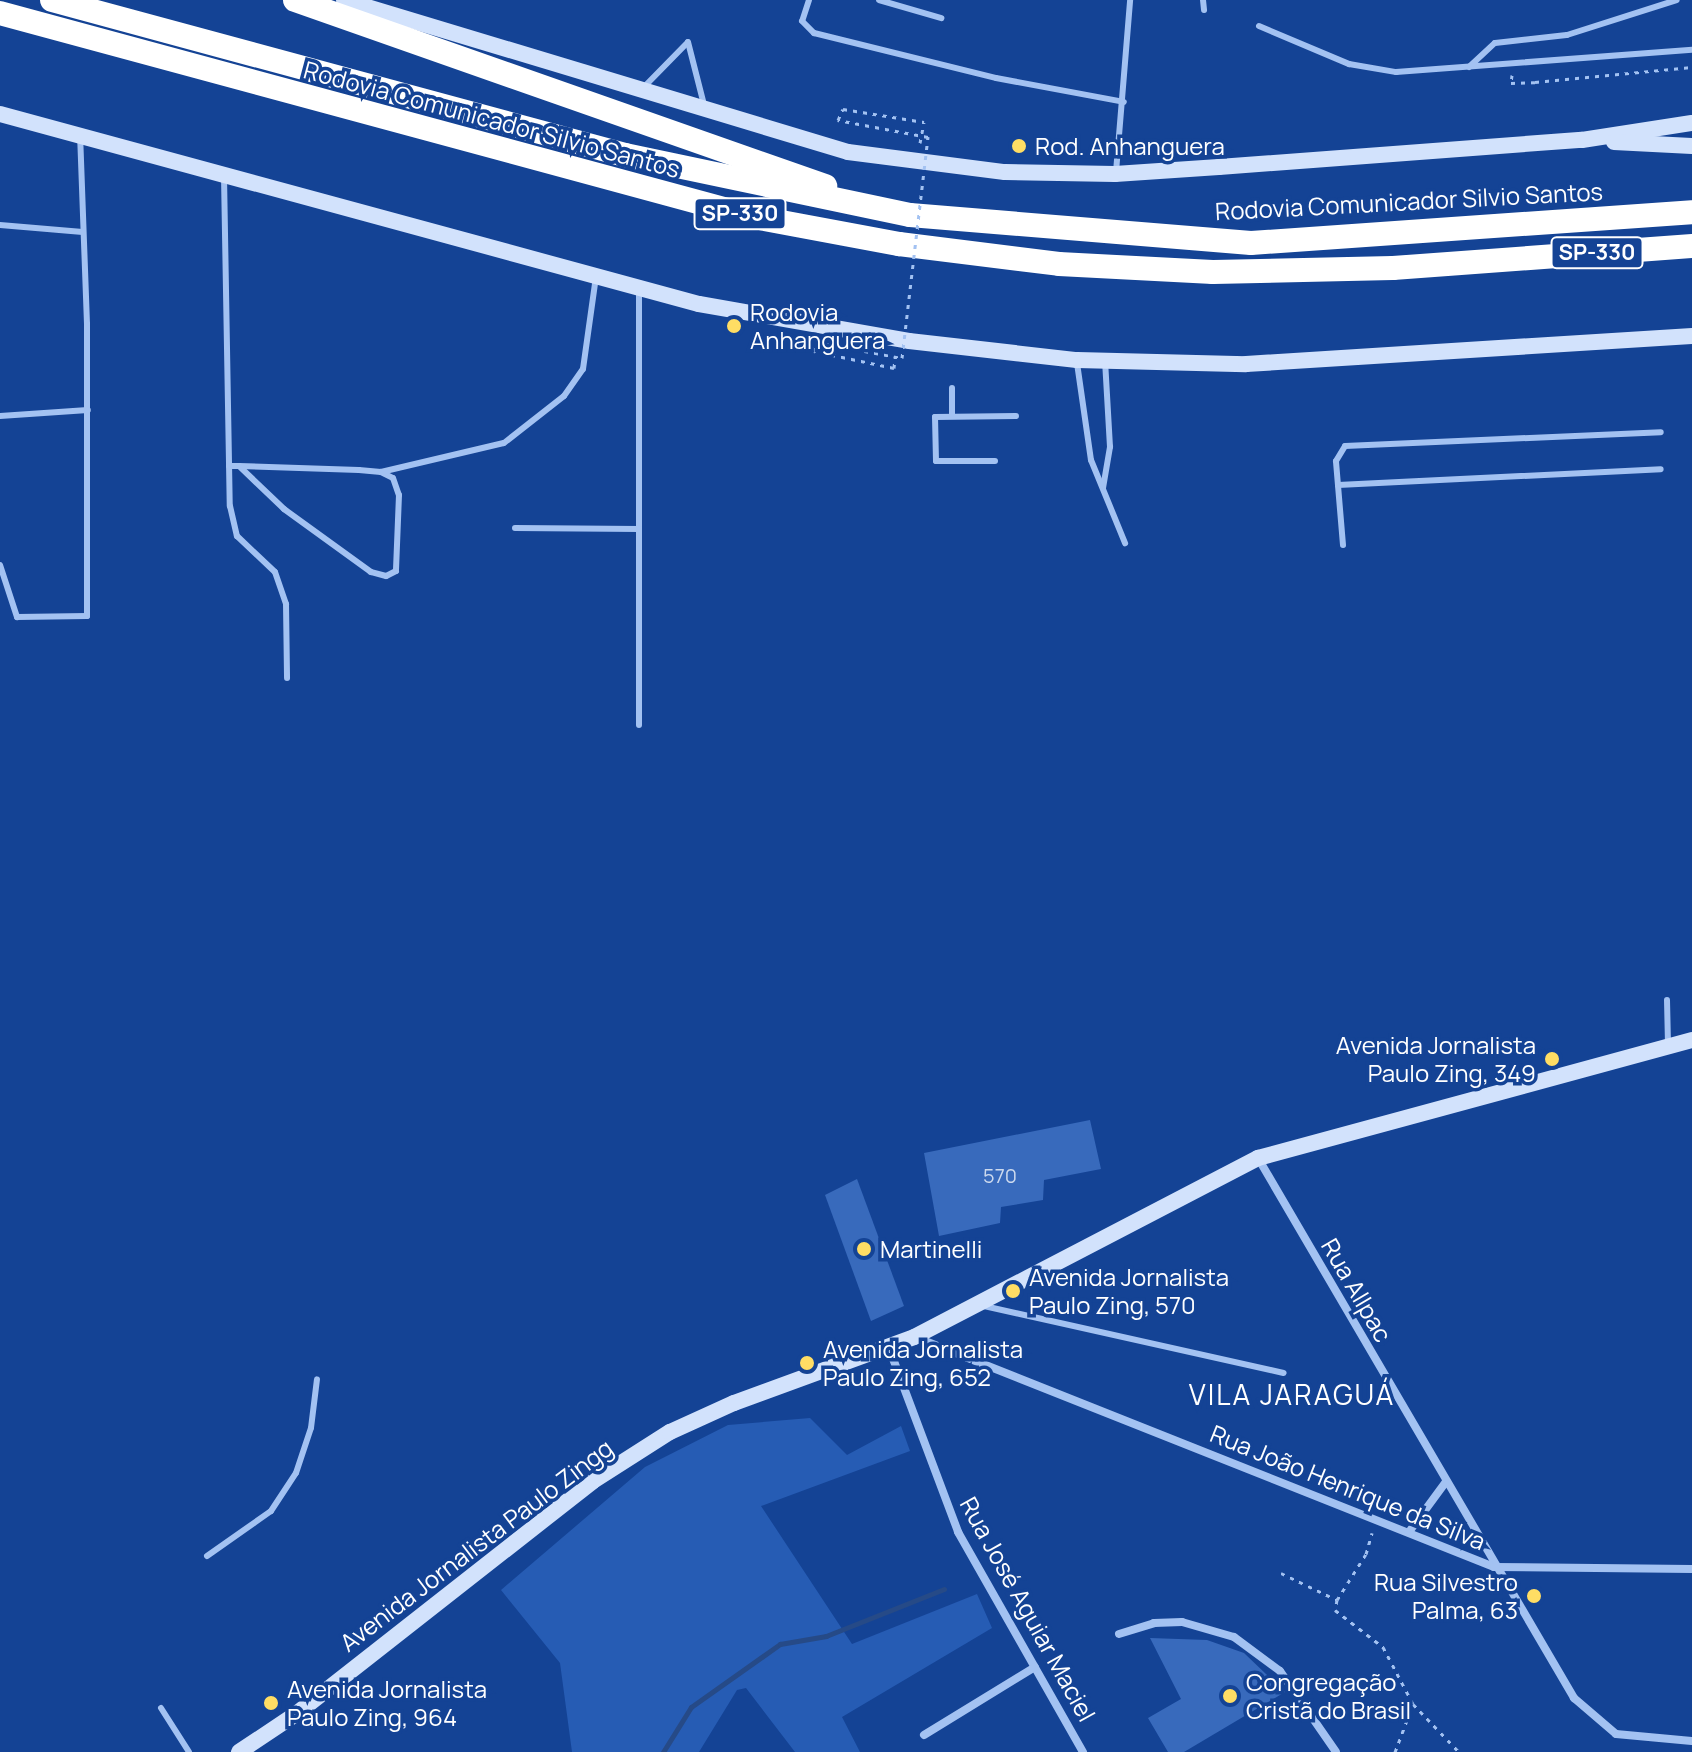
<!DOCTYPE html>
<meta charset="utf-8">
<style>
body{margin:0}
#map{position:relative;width:1692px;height:1752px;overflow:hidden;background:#144395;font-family:Manrope,sans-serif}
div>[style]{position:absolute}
.green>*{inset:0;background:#265cb4}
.stream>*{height:5px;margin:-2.5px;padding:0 2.5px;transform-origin:2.5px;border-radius:2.5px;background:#264a87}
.building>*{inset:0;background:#386abc}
.path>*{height:3px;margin-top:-1.5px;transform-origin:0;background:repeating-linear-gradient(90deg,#a3c2f2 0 4px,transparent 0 10px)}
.lane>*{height:6px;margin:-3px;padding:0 3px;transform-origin:3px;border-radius:3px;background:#a3c2f2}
.street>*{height:8px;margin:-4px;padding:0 4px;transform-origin:4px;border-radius:4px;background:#a3c2f2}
.secondary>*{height:16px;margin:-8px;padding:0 8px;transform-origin:8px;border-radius:8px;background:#d2e2fc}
.highway>*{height:24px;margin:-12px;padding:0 12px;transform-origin:12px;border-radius:12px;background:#fff}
.path-bridge>*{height:3px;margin-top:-1.5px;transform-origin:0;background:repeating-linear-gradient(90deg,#a3c2f2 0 4px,transparent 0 10px)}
.dots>*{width:22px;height:22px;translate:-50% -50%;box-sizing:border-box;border:4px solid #144395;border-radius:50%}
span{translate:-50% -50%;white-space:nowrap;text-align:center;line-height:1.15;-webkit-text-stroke:7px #144395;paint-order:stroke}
.number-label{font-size:20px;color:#cddaee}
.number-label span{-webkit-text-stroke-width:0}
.shield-label span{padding:2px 6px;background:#144395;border:2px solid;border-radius:6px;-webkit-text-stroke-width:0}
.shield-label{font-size:22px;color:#fff;font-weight:700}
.street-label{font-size:24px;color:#fff}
.poi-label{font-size:24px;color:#fff}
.left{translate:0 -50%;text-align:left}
.right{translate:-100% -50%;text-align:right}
.quarter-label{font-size:28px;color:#fff;letter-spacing:2px}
</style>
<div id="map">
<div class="green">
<i style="clip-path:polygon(810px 1418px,847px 1455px,901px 1426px,910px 1451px,761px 1506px,852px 1644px,977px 1594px,992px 1628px,842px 1717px,860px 1752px,795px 1752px,746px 1688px,737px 1690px,699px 1752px,572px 1752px,560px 1663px,501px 1590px,645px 1467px,728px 1425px)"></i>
</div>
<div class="stream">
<i style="left:663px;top:1752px;width:53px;rotate:-58.1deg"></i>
<i style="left:691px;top:1707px;width:109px;rotate:-35.3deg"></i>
<i style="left:780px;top:1644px;width:47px;rotate:-9.9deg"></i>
<i style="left:826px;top:1636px;width:127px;rotate:-21.7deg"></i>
</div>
<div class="building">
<i style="clip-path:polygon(1090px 1120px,1101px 1169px,1044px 1180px,1043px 1200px,1001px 1207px,1000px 1223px,939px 1236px,924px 1153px)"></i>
<i style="clip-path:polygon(857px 1179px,904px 1306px,871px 1321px,825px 1195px)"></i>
<i style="clip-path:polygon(1150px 1638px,1207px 1640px,1244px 1653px,1285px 1692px,1184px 1752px,1168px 1752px,1148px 1718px,1181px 1699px)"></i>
</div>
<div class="path">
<i style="left:1512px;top:75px;width:8px;rotate:97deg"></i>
<i style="left:1511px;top:83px;width:24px;rotate:-2deg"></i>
<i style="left:1535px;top:82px;width:158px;rotate:-5.5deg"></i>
<i style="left:920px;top:143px;width:21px;rotate:-79deg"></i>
<i style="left:894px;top:368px;width:12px;rotate:-85deg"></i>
<i style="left:1281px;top:1573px;width:62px;rotate:25.7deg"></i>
<i style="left:1337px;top:1600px;width:10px;rotate:101deg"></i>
<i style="left:1335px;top:1610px;width:61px;rotate:37.6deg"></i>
<i style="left:1383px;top:1647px;width:64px;rotate:62.2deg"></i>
<i style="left:1413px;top:1704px;width:66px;rotate:46.2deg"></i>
<i style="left:1337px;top:1600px;width:54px;rotate:-57.8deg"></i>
<i style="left:1366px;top:1554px;width:22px;rotate:-74deg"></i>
<i style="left:1395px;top:1752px;width:51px;rotate:-69.4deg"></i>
</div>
<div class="lane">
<i style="left:809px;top:0;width:22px;rotate:108deg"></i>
<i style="left:802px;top:21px;width:17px;rotate:45deg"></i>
<i style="left:814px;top:33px;width:187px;rotate:13.9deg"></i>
<i style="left:996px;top:78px;width:130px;rotate:10.6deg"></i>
<i style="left:879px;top:0;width:65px;rotate:16.2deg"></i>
<i style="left:1203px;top:0;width:10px;rotate:84deg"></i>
<i style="left:1259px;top:26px;width:98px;rotate:22.9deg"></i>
<i style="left:1349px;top:64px;width:48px;rotate:9.7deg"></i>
<i style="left:1396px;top:72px;width:297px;rotate:-4.3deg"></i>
<i style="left:688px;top:42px;width:65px;rotate:75.7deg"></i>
<i style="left:1469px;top:67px;width:35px;rotate:-43deg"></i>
<i style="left:1495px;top:43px;width:72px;rotate:-6.3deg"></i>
<i style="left:1567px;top:35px;width:115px;rotate:-17.7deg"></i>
<i style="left:643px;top:88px;width:64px;rotate:-45.6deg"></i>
<i style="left:1116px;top:172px;width:173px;rotate:-85.3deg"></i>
<i style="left:224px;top:176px;width:330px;rotate:89deg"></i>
<i style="left:230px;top:506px;width:31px;rotate:77deg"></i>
<i style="left:237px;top:536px;width:52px;rotate:43.5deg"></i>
<i style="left:275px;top:572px;width:34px;rotate:71deg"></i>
<i style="left:286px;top:604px;width:74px;rotate:89.2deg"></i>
<i style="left:0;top:225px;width:83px;rotate:4.8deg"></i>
<i style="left:639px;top:288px;width:437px;rotate:90deg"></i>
<i style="left:1077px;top:363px;width:98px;rotate:81.8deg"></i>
<i style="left:1091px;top:460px;width:90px;rotate:67.7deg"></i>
<i style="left:952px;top:388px;width:28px;rotate:90deg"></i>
<i style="left:0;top:416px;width:88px;rotate:-3.9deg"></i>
<i style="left:995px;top:461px;width:59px;rotate:180deg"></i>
<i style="left:936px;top:461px;width:44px;rotate:-91.3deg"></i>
<i style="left:935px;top:417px;width:81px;rotate:-0.7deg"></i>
<i style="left:229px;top:466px;width:10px"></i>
<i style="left:239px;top:466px;width:120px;rotate:1.9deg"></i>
<i style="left:359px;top:470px;width:22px;rotate:5deg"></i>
<i style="left:381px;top:472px;width:13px;rotate:27deg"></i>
<i style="left:393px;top:478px;width:18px;rotate:71deg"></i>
<i style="left:399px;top:495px;width:76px;rotate:92.3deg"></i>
<i style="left:396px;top:571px;width:11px;rotate:153deg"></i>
<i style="left:386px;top:576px;width:16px;rotate:-165deg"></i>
<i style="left:371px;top:572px;width:107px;rotate:-144.1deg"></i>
<i style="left:284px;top:509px;width:62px;rotate:-136.3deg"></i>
<i style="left:381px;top:472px;width:126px;rotate:-13.3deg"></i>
<i style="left:504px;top:443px;width:76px;rotate:-38.1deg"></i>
<i style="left:564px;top:396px;width:33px;rotate:-55deg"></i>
<i style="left:583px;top:369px;width:93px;rotate:-82deg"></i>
<i style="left:1338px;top:485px;width:323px;rotate:-2.8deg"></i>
<i style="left:1103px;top:488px;width:42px;rotate:-80.3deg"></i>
<i style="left:1110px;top:447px;width:86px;rotate:-93.3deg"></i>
<i style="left:515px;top:528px;width:124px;rotate:0.5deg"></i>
<i style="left:1343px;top:545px;width:84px;rotate:-94.8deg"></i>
<i style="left:1336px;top:461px;width:17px;rotate:-59deg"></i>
<i style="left:1345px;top:446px;width:316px;rotate:-2.5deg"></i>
<i style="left:0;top:565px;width:55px;rotate:71.9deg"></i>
<i style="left:17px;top:617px;width:70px;rotate:-0.8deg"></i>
<i style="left:87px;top:616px;width:292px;rotate:-90deg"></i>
<i style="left:87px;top:324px;width:187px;rotate:-92.1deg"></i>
<i style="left:1667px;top:1000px;width:44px;rotate:88.7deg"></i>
<i style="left:984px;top:1306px;width:307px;rotate:12.6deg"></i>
<i style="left:207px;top:1556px;width:78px;rotate:-35.1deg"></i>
<i style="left:271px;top:1511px;width:45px;rotate:-56.7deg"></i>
<i style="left:296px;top:1473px;width:47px;rotate:-71.6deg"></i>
<i style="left:311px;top:1428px;width:49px;rotate:-83deg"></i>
<i style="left:161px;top:1708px;width:52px;rotate:57.5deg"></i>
</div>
<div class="street">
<i style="left:1258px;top:1158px;width:626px;rotate:59.66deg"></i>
<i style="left:1574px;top:1698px;width:55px;rotate:40.6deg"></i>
<i style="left:1616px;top:1734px;width:76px;rotate:5.3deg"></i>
<i style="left:915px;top:1337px;width:623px;rotate:21.66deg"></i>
<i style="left:1494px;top:1567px;width:198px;rotate:0.6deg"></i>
<i style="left:889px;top:1348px;width:197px;rotate:69.4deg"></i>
<i style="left:958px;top:1532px;width:253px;rotate:60.4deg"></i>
<i style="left:1409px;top:1532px;width:61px;rotate:-53.7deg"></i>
<i style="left:1119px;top:1634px;width:37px;rotate:-17deg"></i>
<i style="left:1154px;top:1623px;width:28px;rotate:-2deg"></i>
<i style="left:1182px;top:1622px;width:54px;rotate:16.1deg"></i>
<i style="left:1234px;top:1637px;width:57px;rotate:36.5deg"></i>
<i style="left:1280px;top:1671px;width:98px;rotate:55.3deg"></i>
<i style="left:924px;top:1735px;width:130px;rotate:-31.5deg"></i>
</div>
<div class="secondary">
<i style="left:344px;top:0;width:526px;rotate:16.78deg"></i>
<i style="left:848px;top:152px;width:158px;rotate:7.3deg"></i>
<i style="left:1005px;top:172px;width:110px;rotate:1deg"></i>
<i style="left:1115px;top:174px;width:104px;rotate:-3.9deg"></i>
<i style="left:1219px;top:167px;width:364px;rotate:-4.3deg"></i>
<i style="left:1582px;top:140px;width:111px;rotate:-8.8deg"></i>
<i style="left:0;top:114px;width:724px;rotate:15.21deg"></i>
<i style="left:699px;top:304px;width:213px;rotate:10deg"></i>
<i style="left:909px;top:341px;width:169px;rotate:6.5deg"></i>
<i style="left:1077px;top:360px;width:169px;rotate:1.4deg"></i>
<i style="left:1246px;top:364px;width:447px;rotate:-3.6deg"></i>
<i style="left:1614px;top:142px;width:78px;rotate:2.9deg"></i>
<i style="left:239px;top:1752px;width:69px;rotate:-33.7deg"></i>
<i style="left:296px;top:1714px;width:377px;rotate:-38.1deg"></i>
<i style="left:593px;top:1481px;width:91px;rotate:-32.5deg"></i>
<i style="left:670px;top:1432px;width:70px;rotate:-24.4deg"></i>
<i style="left:734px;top:1403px;width:192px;rotate:-20.1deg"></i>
<i style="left:914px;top:1337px;width:388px;rotate:-27.5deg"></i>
<i style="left:1258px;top:1158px;width:450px;rotate:-15.2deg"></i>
</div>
<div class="highway">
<i style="left:52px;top:0;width:594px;rotate:15.14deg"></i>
<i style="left:625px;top:155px;width:291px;rotate:11.9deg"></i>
<i style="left:910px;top:215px;width:342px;rotate:4.7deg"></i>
<i style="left:1251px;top:243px;width:442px;rotate:-4deg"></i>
<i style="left:295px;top:0;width:562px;rotate:19.34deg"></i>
<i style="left:0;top:13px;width:776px;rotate:15.16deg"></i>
<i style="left:749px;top:216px;width:153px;rotate:10.6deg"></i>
<i style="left:899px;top:244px;width:161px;rotate:7.1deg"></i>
<i style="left:1059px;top:264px;width:154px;rotate:3deg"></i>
<i style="left:1213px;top:272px;width:180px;rotate:-1.3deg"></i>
<i style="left:1393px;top:268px;width:300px;rotate:-4.2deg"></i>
</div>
<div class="path-bridge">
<i style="left:894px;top:368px;width:82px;rotate:-168deg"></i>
<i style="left:814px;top:351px;width:9px;rotate:-84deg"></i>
<i style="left:815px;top:342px;width:88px;rotate:10.4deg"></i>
<i style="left:902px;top:358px;width:223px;rotate:-83.3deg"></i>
<i style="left:928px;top:137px;width:92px;rotate:-169.3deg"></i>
<i style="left:838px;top:120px;width:12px;rotate:-66deg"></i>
<i style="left:843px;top:109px;width:82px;rotate:9.1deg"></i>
</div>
<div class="dots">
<i style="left:1019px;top:146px;background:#ffdd64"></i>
<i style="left:734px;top:326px;background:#ffdd64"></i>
<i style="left:1552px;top:1059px;background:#ffdd64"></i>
<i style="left:864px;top:1249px;background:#ffdd64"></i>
<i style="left:1013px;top:1291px;background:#ffdd64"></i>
<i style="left:807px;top:1363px;background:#ffdd64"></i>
<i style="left:1534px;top:1596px;background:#ffdd64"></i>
<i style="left:1230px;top:1696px;background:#ffdd64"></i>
<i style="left:271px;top:1703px;background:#ffdd64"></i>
</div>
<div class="number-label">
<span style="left:1000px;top:1175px">570</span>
</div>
<div class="shield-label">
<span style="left:740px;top:214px">SP-330</span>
<span style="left:1597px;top:253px">SP-330</span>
</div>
<div class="street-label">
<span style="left:492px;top:119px;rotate:15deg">Rodovia Comunicador Silvio Santos</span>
<span style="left:1409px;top:201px;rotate:-3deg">Rodovia Comunicador Silvio Santos</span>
<span style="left:1357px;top:1290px;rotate:60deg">Rua Allpac</span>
<span style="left:1348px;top:1487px;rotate:22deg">Rua João Henrique da Silva</span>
<span style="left:476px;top:1545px;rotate:-37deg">Avenida Jornalista Paulo Zingg</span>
<span style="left:1028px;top:1609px;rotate:61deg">Rua José Aguiar Maciel</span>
</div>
<div class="poi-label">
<span class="left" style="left:1035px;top:146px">Rod. Anhanguera</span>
<span class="left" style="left:750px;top:326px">Rodovia<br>Anhanguera</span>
<span class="right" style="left:1536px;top:1059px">Avenida Jornalista<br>Paulo Zing, 349</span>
<span class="left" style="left:880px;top:1249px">Martinelli</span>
<span class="left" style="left:1029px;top:1291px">Avenida Jornalista<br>Paulo Zing, 570</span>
<span class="left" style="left:823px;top:1363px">Avenida Jornalista<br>Paulo Zing, 652</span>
<span class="right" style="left:1518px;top:1596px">Rua Silvestro<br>Palma, 63</span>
<span class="left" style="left:1246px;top:1696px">Congregação<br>Cristã do Brasil</span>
<span class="left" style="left:287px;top:1703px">Avenida Jornalista<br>Paulo Zing, 964</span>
</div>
<div class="quarter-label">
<span style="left:1292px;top:1394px">VILA JARAGUÁ</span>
</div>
</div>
